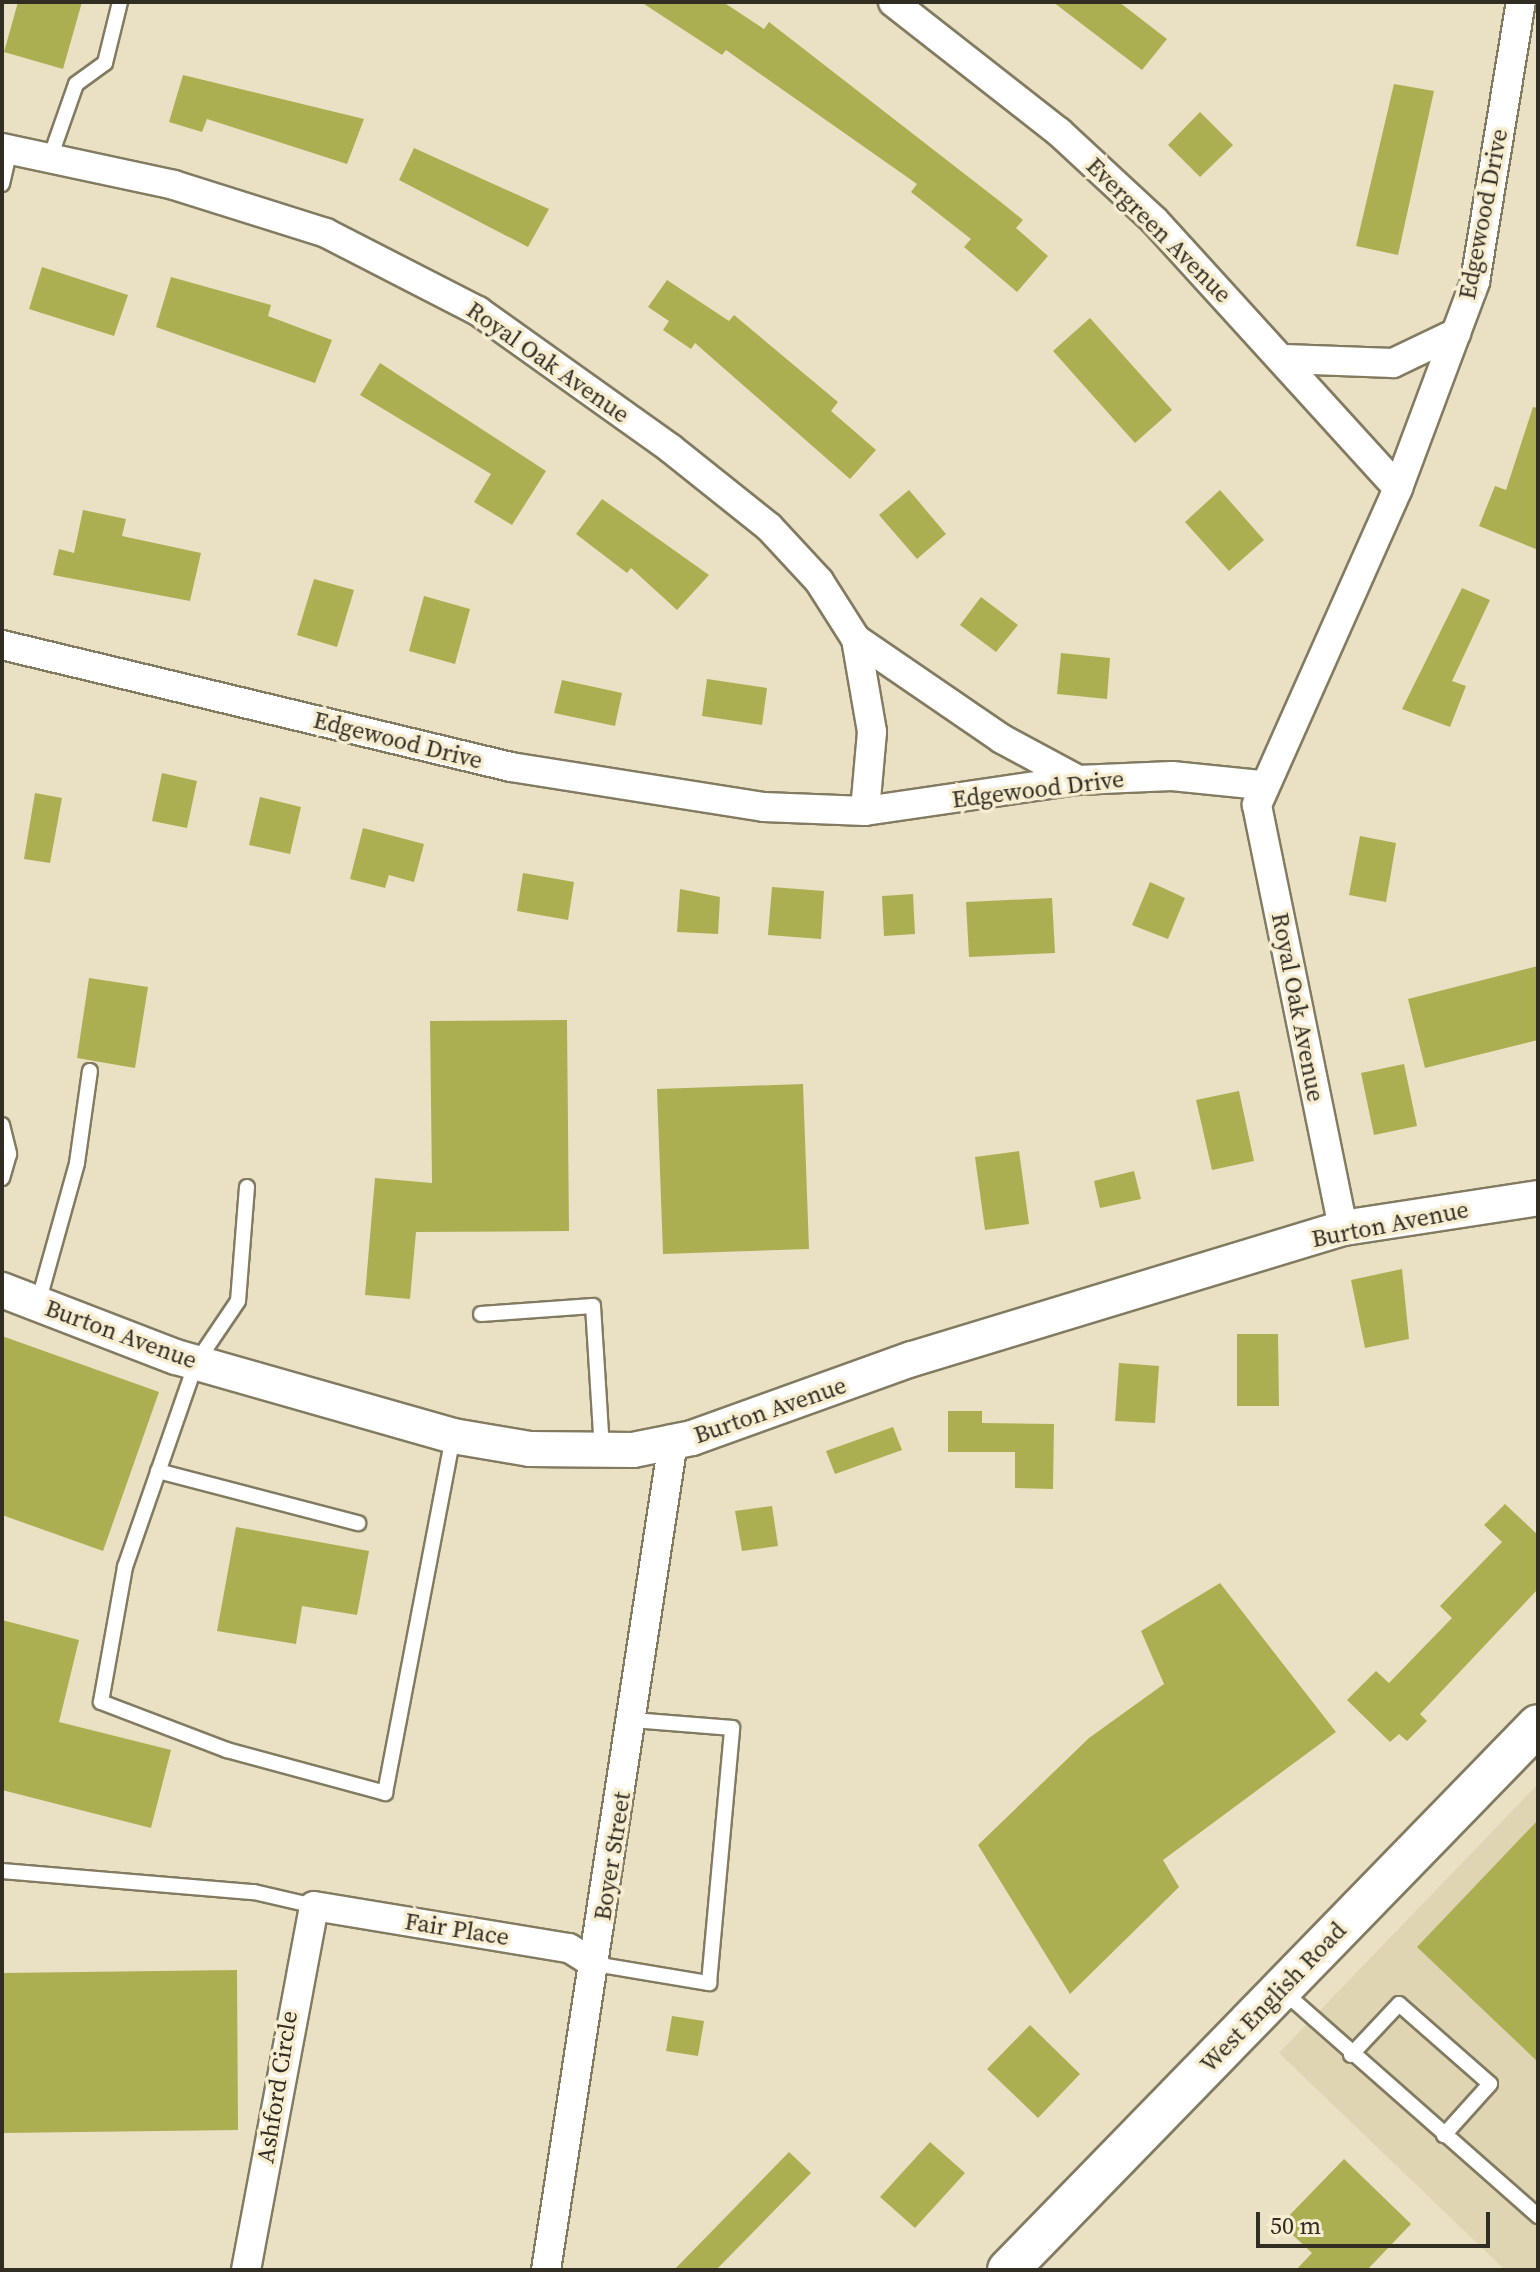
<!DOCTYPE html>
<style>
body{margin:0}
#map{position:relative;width:1540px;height:2272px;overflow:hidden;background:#eae1c5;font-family:"Source Serif 4",serif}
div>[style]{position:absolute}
.built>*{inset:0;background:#e0d5b2}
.building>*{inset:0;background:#acaf51}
.roads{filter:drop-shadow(2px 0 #827b61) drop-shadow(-2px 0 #827b61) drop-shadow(0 2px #827b61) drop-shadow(0 -2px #827b61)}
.service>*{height:14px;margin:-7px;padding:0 7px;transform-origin:7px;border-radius:7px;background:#fff}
.minor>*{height:28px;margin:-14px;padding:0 14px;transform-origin:14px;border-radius:14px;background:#fff}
.tertiary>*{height:34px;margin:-17px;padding:0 17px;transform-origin:17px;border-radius:17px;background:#fff}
.secondary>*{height:40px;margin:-20px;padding:0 20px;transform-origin:20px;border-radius:20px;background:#fff}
span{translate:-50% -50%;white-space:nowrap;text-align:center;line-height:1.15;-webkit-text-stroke:7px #f7eed2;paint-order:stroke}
.street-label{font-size:24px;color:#312d23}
.frame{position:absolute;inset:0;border:4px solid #312d23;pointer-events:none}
.scale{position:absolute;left:1256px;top:2212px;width:234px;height:36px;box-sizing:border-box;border:4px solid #312d23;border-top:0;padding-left:10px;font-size:24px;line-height:28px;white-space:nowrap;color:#312d23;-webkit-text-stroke:6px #f7eed2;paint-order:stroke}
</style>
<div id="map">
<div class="built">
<i style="clip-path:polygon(1538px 1784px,1538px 2270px,1505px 2270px,1279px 2053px)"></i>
</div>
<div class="building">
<i style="clip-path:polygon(18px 2px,82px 2px,63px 69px,4px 52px)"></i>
<i style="clip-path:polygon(641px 2px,723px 2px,764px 29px,769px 22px,1002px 203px,1023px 220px,1016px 228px,1048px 256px,1017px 292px,964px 247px,971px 239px,911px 192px,917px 184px,726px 50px,722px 55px)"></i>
<i style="clip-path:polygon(1053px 2px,1119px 2px,1167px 39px,1142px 70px)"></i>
<i style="clip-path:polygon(183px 75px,364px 119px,347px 164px,207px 119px,202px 132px,169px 122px)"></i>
<i style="clip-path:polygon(1394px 84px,1434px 91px,1398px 255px,1356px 246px)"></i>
<i style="clip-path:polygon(1200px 112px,1233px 145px,1200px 177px,1168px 145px)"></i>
<i style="clip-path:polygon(414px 148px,549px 209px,528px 247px,399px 180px)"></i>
<i style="clip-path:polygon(42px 267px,128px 295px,114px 336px,29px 309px)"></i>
<i style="clip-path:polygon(171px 277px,271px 305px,268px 316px,332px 340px,315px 383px,156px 327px)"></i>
<i style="clip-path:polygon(667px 280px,729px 321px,734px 315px,838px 402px,831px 411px,876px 450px,850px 479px,695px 343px,691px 349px,663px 330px,669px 321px,648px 307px)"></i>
<i style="clip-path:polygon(1090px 318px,1172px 410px,1135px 443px,1053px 351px)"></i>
<i style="clip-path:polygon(380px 363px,546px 471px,512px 525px,474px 502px,491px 474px,360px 395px)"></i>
<i style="clip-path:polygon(1533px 407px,1538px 408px,1538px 550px,1479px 526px,1495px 486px,1506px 490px)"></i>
<i style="clip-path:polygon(909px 490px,946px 534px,917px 559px,879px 515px)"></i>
<i style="clip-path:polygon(1220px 490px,1264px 540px,1229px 571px,1185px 522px)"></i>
<i style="clip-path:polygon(602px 499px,709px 575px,677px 610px,631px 568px,627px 573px,576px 534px)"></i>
<i style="clip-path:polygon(83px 510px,126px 519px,122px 536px,201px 553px,190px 601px,53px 575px,59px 549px,74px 553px)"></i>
<i style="clip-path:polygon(314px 579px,354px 590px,337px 647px,297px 635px)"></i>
<i style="clip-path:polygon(1462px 588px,1490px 600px,1452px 681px,1466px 686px,1450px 727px,1402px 709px)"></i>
<i style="clip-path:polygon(424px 596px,470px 609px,455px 664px,409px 651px)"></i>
<i style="clip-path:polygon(981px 597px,1018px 625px,996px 652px,960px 625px)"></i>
<i style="clip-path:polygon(1061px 653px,1110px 658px,1107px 699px,1057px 694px)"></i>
<i style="clip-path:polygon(707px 679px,767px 688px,762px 725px,702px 716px)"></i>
<i style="clip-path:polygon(562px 680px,622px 693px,615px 726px,554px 713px)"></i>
<i style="clip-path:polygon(162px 773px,197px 781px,187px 828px,152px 821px)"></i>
<i style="clip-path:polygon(35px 793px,62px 798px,50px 863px,24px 859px)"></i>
<i style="clip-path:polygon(260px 797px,301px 807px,290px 854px,249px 845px)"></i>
<i style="clip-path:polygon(363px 828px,424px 844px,414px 882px,389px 875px,385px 888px,350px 879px)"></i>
<i style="clip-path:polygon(1360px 836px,1396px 843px,1386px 902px,1349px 895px)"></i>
<i style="clip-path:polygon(523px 873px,574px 882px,568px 920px,517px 911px)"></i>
<i style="clip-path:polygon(1150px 882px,1185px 898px,1168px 939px,1132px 925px)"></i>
<i style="clip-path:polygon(772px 887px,824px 891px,821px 939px,768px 935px)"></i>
<i style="clip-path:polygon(680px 889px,720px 897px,718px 934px,677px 932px)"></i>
<i style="clip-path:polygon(913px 894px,915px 934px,884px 936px,882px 896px)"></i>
<i style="clip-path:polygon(1052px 898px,1055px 953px,969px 957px,966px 902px)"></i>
<i style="clip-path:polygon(1538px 966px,1538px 1040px,1425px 1068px,1408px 999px)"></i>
<i style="clip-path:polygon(89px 978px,148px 987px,135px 1068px,77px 1058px)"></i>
<i style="clip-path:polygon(567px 1020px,569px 1231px,416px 1232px,410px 1299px,365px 1295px,375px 1178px,432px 1183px,430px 1021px)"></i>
<i style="clip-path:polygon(1404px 1064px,1417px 1126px,1374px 1135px,1361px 1073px)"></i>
<i style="clip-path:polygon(803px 1084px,809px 1249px,663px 1254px,657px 1089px)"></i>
<i style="clip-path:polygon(1239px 1091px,1254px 1161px,1212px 1170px,1196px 1100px)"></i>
<i style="clip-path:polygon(1019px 1151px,1029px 1224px,985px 1230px,975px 1157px)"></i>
<i style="clip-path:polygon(1134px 1171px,1141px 1199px,1100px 1208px,1094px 1181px)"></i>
<i style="clip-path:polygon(1402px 1269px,1409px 1339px,1365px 1348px,1351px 1280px)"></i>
<i style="clip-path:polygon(1237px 1334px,1278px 1334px,1279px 1406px,1237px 1406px)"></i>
<i style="clip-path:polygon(2px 1336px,159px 1392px,103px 1551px,2px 1515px)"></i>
<i style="clip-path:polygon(1119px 1363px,1159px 1366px,1155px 1423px,1115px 1421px)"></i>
<i style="clip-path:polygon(948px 1411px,982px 1411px,982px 1423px,1054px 1424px,1053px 1489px,1015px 1488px,1015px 1452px,948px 1452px)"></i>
<i style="clip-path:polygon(893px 1427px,902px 1450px,835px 1474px,826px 1451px)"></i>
<i style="clip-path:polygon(1505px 1504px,1538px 1535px,1538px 1589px,1420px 1714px,1427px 1721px,1407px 1741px,1399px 1734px,1390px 1742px,1347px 1700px,1376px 1671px,1389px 1683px,1452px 1618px,1440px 1606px,1502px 1542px,1484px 1525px)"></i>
<i style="clip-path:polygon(772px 1506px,778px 1546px,742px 1551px,735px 1511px)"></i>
<i style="clip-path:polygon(236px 1527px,369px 1551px,357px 1615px,302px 1606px,296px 1644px,217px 1631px)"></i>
<i style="clip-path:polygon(1220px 1583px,1336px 1732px,1163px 1860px,1179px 1887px,1070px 1994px,978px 1845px,1089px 1738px,1164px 1684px,1141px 1631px)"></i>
<i style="clip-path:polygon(2px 1620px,79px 1640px,59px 1722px,171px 1750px,151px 1828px,2px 1790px)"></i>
<i style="clip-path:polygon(1538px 1820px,1538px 2062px,1417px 1947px)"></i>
<i style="clip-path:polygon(237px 1970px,238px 2130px,2px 2133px,2px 1973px)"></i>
<i style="clip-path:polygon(672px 2016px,704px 2021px,698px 2056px,666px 2051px)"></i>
<i style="clip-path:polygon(1030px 2025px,1080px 2074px,1038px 2118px,987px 2069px)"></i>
<i style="clip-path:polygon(930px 2142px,965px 2173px,915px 2228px,880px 2197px)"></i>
<i style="clip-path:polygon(789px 2152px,811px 2173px,716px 2270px,674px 2270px)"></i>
<i style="clip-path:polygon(1344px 2159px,1411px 2224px,1367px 2270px,1296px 2270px,1312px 2253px,1281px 2224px)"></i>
</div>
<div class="roads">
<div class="service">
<i style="left:50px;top:158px;width:78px;rotate:-70.6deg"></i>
<i style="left:76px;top:84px;width:36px;rotate:-36deg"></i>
<i style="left:105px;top:63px;width:63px;rotate:-76.2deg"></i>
<i style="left:2px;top:184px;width:35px;rotate:-77deg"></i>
<i style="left:2px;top:1125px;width:30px;rotate:76deg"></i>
<i style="left:9px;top:1154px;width:25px;rotate:106deg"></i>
<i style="left:247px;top:1187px;width:114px;rotate:94.5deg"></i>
<i style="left:238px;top:1301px;width:75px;rotate:124.1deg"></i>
<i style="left:196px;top:1363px;width:216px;rotate:109.2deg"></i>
<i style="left:125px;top:1567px;width:137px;rotate:100.1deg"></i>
<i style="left:101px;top:1702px;width:135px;rotate:20.9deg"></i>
<i style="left:227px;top:1750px;width:164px;rotate:15.2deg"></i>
<i style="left:385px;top:1793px;width:362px;rotate:-79.2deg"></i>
<i style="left:38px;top:1303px;width:145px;rotate:-74.4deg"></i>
<i style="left:77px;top:1163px;width:93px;rotate:-82deg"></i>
<i style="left:481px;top:1314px;width:112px;rotate:-4.1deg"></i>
<i style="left:593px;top:1306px;width:143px;rotate:86.4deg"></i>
<i style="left:158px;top:1471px;width:207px;rotate:14.6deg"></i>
<i style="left:2px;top:1871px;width:253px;rotate:4.8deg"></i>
<i style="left:254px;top:1892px;width:62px;rotate:13.1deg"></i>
<i style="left:595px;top:1964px;width:116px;rotate:9.5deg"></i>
<i style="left:709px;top:1983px;width:256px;rotate:-84.8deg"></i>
<i style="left:732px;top:1728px;width:99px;rotate:-175.4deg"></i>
<i style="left:1284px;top:1992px;width:339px;rotate:41.4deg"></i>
<i style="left:1351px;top:2055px;width:70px;rotate:-46.7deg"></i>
<i style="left:1399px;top:2004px;width:121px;rotate:41.3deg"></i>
<i style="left:1490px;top:2084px;width:69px;rotate:132deg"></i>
</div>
<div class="minor">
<i style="left:893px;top:2px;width:211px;rotate:38.1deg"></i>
<i style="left:1059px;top:132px;width:129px;rotate:42.8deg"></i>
<i style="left:1154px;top:220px;width:362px;rotate:47.7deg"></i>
<i style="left:2px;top:148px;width:176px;rotate:12.1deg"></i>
<i style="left:174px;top:185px;width:159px;rotate:17.5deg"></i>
<i style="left:326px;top:233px;width:171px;rotate:27.2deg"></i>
<i style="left:478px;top:311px;width:236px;rotate:35.5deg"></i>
<i style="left:670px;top:448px;width:127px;rotate:38.6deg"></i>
<i style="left:769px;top:527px;width:74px;rotate:47.2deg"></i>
<i style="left:819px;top:581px;width:69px;rotate:57.5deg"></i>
<i style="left:856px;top:639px;width:94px;rotate:80.2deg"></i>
<i style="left:872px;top:732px;width:79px;rotate:95.1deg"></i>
<i style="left:1285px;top:359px;width:108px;rotate:2.1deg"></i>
<i style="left:1393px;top:363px;width:70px;rotate:-25.5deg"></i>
<i style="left:856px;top:639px;width:177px;rotate:34.4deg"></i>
<i style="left:1002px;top:739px;width:86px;rotate:28.3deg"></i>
<i style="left:2px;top:645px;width:523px;rotate:13.48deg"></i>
<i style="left:511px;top:767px;width:256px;rotate:9deg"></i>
<i style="left:764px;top:807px;width:101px;rotate:2.3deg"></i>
<i style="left:865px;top:811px;width:215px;rotate:-8.3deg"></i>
<i style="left:1078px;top:780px;width:94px;rotate:-2.4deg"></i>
<i style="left:1172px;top:776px;width:89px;rotate:5.8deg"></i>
<i style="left:1343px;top:1228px;width:432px;rotate:-101.5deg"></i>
<i style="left:1257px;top:805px;width:347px;rotate:-66deg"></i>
<i style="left:1398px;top:488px;width:220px;rotate:-69.5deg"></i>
<i style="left:1475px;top:282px;width:284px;rotate:-80.7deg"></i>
<i style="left:246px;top:2270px;width:370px;rotate:-79.4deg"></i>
<i style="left:314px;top:1906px;width:258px;rotate:9.4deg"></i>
<i style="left:569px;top:1948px;width:31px;rotate:32deg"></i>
<i style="left:546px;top:2270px;width:838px;rotate:-81.28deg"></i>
</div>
<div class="tertiary">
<i style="left:2px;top:1290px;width:186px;rotate:21.1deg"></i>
<i style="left:176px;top:1357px;width:288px;rotate:15.9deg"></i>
<i style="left:453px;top:1436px;width:78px;rotate:9.6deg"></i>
<i style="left:530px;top:1449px;width:103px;rotate:0.6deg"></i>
<i style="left:633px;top:1450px;width:60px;rotate:-11.5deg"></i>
<i style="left:692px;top:1438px;width:234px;rotate:-19.8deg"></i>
<i style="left:912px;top:1359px;width:450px;rotate:-16.9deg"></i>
<i style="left:1343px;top:1228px;width:197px;rotate:-8.7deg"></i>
</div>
<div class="secondary">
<i style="left:1008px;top:2270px;width:760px;rotate:-45.8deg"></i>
</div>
</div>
<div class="street-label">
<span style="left:1483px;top:214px;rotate:-79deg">Edgewood Drive</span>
<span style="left:1159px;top:230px;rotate:45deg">Evergreen Avenue</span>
<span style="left:548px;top:362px;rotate:35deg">Royal Oak Avenue</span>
<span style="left:398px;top:740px;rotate:14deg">Edgewood Drive</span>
<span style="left:1038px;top:789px;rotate:-7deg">Edgewood Drive</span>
<span style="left:1298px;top:1007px;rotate:79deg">Royal Oak Avenue</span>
<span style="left:1390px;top:1224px;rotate:-11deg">Burton Avenue</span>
<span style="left:121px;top:1334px;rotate:20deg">Burton Avenue</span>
<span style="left:770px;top:1410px;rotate:-19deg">Burton Avenue</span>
<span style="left:612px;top:1856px;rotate:-81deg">Boyer Street</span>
<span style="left:457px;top:1929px;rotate:9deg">Fair Place</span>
<span style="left:1273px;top:1997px;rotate:-46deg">West English Road</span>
<span style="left:277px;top:2087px;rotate:-81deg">Ashford Circle</span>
</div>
<div class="frame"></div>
<div class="scale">50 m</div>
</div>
